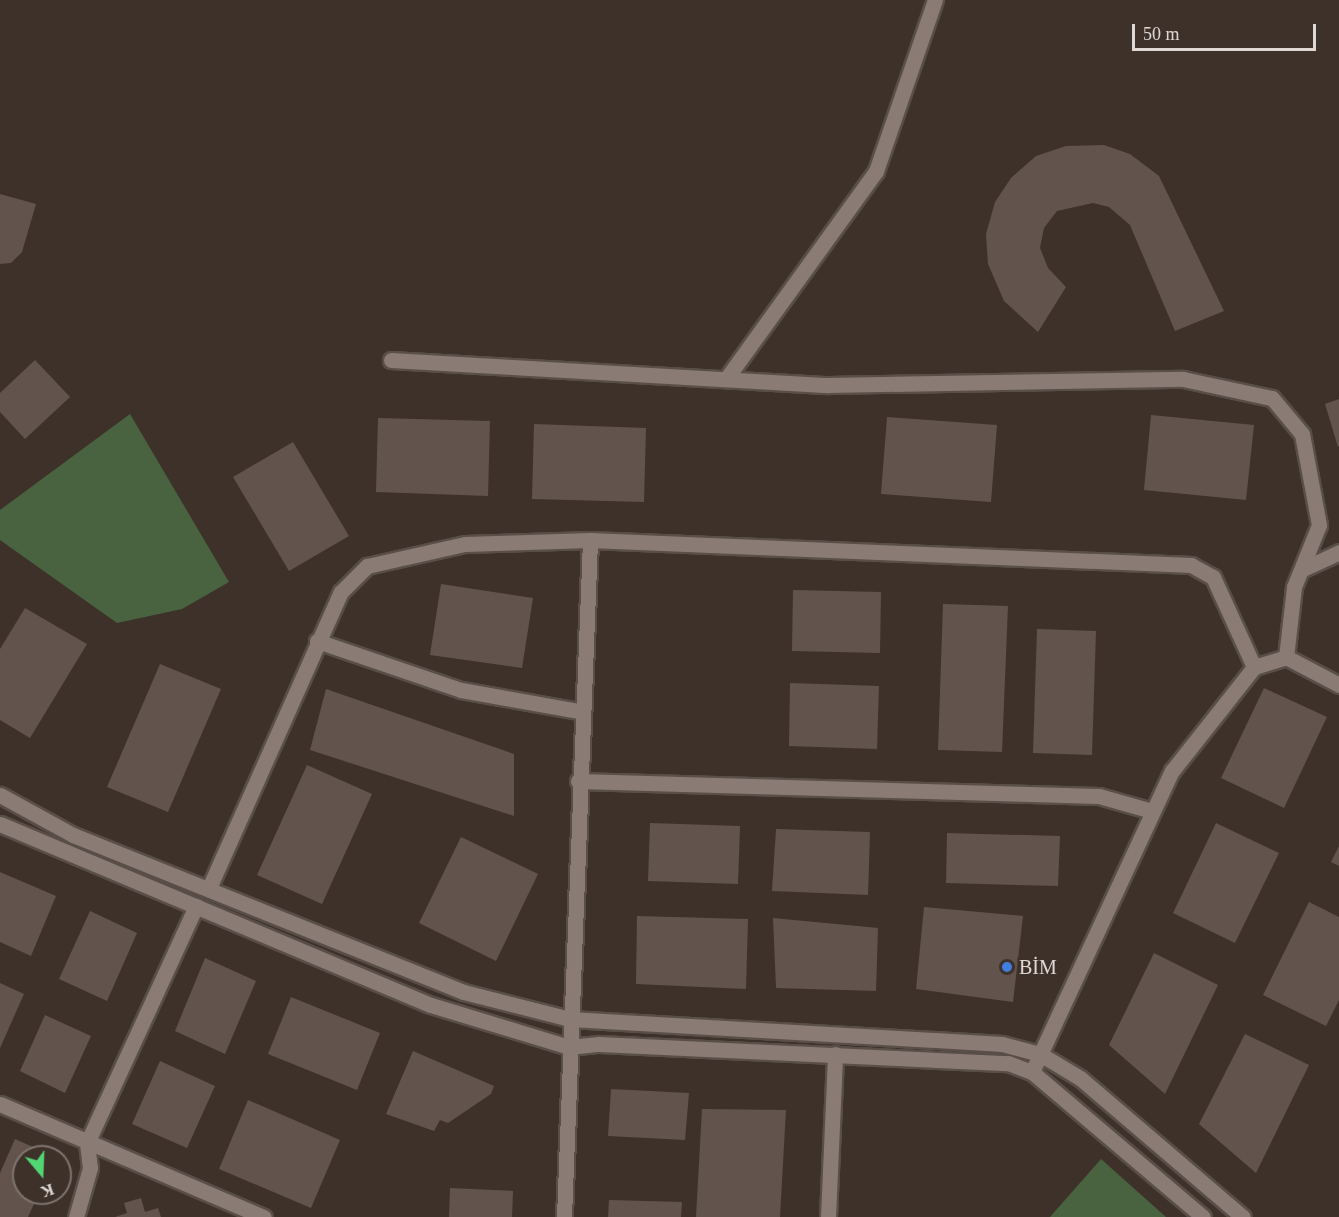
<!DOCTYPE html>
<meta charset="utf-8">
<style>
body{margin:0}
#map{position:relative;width:1339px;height:1217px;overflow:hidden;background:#3d312a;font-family:Georgia,serif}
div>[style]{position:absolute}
.green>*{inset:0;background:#496341}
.building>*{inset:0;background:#62544d}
.roads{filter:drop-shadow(2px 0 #594e48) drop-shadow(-2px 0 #594e48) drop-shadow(0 2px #594e48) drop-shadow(0 -2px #594e48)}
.minor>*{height:15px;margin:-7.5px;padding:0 7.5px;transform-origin:7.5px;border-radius:7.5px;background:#8a7c74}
.tertiary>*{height:15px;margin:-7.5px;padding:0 7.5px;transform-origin:7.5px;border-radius:7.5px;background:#8a7c74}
.secondary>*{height:15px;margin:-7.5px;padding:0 7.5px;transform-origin:7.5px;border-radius:7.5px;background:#8a7c74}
.dots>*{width:16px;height:16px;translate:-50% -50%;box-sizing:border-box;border:3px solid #3d312a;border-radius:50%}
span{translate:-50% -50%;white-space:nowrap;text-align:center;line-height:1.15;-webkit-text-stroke:4.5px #3d312a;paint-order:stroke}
.poi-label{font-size:20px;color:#e0d8d4}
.left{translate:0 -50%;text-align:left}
.north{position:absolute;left:12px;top:1145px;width:60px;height:60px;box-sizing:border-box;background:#3d312a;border:2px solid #7e746e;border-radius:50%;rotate:161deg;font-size:16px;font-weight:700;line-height:24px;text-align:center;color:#e0d8d4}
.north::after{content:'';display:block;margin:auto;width:21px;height:27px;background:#52d673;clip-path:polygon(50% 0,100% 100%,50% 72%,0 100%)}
.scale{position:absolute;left:1132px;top:24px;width:184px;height:27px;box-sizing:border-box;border:3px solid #e0d8d4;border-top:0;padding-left:8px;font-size:18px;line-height:21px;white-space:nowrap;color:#e0d8d4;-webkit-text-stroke:4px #3d312a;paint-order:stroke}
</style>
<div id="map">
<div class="green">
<i style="clip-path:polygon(130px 414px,229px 582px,182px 609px,117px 623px,0 540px,0 510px)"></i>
<i style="clip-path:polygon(1101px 1159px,1166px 1217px,1050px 1217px)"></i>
</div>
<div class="building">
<i style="clip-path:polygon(1104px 145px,1130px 154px,1159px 176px,1224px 311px,1175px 331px,1130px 225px,1109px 207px,1093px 203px,1057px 211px,1044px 228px,1040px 248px,1048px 268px,1066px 287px,1038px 332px,1004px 301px,988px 264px,986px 234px,995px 202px,1011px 178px,1036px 156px,1066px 146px)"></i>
<i style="clip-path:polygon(0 194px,36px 204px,22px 252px,11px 263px,0 264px)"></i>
<i style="clip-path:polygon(35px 360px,70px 397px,25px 439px,0 412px,0 393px)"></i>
<i style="clip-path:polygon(1339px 399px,1339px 446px,1338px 447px,1325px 404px)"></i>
<i style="clip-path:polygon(1151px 415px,1254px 425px,1246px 500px,1144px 490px)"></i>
<i style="clip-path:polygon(887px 417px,997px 425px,991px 502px,881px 494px)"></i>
<i style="clip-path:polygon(378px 418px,490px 421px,488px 496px,376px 492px)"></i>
<i style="clip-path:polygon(534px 424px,646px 428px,644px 502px,532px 499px)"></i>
<i style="clip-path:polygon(293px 442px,349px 536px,289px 571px,233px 477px)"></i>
<i style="clip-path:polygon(441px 584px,533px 598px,522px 668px,430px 655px)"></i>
<i style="clip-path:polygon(793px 590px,881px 592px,880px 653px,792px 651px)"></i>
<i style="clip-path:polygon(943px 604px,1008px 606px,1002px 752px,938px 750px)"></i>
<i style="clip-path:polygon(25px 608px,87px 644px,30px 738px,0 720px,0 649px)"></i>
<i style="clip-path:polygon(1037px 629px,1096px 631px,1092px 755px,1033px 753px)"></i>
<i style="clip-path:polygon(160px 664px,221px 689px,168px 812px,107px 787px)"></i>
<i style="clip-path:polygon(790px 683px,879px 686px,877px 749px,789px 746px)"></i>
<i style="clip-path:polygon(1264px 688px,1327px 717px,1284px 808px,1221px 778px)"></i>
<i style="clip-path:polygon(326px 689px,514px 754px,514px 816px,310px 750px)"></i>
<i style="clip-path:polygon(307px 765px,372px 794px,322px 904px,257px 875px)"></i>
<i style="clip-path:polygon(650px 823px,740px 826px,738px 884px,648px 881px)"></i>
<i style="clip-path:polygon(1216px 823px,1279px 853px,1235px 943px,1173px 913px)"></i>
<i style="clip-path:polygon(776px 829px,870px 832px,868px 895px,772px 891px)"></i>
<i style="clip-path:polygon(947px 833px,1060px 836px,1058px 886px,946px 883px)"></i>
<i style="clip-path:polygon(461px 837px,538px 874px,496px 961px,419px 923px)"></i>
<i style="clip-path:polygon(1339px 846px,1339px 866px,1331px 862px)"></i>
<i style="clip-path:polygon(0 872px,56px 896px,31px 956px,0 942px)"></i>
<i style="clip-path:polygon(1309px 902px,1339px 917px,1339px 1000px,1326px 1026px,1263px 995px)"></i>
<i style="clip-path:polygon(924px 907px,1023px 916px,1013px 1002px,916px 989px)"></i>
<i style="clip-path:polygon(90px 911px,137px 933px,107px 1001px,59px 979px)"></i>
<i style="clip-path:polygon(637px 916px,748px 919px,746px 989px,636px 984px)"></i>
<i style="clip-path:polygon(773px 918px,878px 928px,876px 991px,776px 988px)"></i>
<i style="clip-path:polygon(1154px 953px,1218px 985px,1165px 1094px,1109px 1045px)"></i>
<i style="clip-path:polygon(205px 958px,256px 981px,225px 1054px,175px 1031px)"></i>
<i style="clip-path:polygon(0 983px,24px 994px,0 1048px)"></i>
<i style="clip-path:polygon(291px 997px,380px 1033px,357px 1090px,268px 1054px)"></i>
<i style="clip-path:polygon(45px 1015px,91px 1036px,65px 1093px,20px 1071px)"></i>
<i style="clip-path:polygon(1245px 1034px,1309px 1065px,1256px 1173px,1199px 1124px)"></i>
<i style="clip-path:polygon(413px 1051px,494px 1086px,491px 1094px,448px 1123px,440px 1120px,434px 1131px,386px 1114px)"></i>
<i style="clip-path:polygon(160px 1061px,215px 1086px,187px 1148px,132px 1124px)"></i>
<i style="clip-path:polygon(611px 1089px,689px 1093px,685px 1140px,608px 1136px)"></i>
<i style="clip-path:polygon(248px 1100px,340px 1140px,311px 1208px,219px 1169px)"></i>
<i style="clip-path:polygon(702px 1109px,786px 1110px,780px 1217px,696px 1217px)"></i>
<i style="clip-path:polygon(15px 1139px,56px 1157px,24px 1157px,24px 1193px,39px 1193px,28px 1217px,0 1217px,0 1173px)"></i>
<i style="clip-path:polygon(450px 1188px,513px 1191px,512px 1217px,449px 1217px)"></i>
<i style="clip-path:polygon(141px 1198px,145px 1212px,158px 1208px,161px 1217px,115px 1217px,127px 1213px,124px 1203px)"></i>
<i style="clip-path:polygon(609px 1200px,682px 1202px,681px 1217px,608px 1217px)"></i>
</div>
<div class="roads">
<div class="minor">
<i style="left:391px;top:360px;width:438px;rotate:3.3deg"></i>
<i style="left:828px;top:385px;width:355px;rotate:-1deg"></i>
<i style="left:1183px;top:379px;width:91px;rotate:12.1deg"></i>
<i style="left:1272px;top:398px;width:47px;rotate:50.2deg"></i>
<i style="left:1302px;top:434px;width:93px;rotate:79.4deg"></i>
<i style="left:1319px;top:525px;width:67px;rotate:112deg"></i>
<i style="left:1294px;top:587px;width:70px;rotate:96.5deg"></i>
<i style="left:726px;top:379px;width:256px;rotate:-54.2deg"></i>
<i style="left:876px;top:171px;width:181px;rotate:-71deg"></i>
<i style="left:1303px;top:569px;width:40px;rotate:-25deg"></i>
<i style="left:317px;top:641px;width:152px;rotate:18.8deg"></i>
<i style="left:461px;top:690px;width:120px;rotate:10.1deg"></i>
<i style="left:578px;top:781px;width:521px;rotate:1.65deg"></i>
<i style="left:1099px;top:796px;width:55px;rotate:15.8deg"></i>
<i style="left:209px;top:888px;width:324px;rotate:-66deg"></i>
<i style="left:341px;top:592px;width:37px;rotate:-45deg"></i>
<i style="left:367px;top:566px;width:100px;rotate:-12.7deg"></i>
<i style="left:465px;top:544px;width:125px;rotate:-1.8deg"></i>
<i style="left:590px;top:540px;width:602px;rotate:2.38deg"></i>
<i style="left:1191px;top:565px;width:25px;rotate:29deg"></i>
<i style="left:1213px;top:577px;width:99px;rotate:65.5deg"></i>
<i style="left:1032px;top:1072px;width:332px;rotate:-65.1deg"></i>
<i style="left:1172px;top:771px;width:132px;rotate:-51.7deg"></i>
<i style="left:1254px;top:667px;width:34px;rotate:-17deg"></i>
<i style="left:1286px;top:657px;width:60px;rotate:27.8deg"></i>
<i style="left:0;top:1104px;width:287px;rotate:23.2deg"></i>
<i style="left:76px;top:1217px;width:51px;rotate:-74.1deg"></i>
<i style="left:90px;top:1168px;width:25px;rotate:-97deg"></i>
<i style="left:87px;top:1143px;width:261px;rotate:-65.3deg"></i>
<i style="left:828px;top:1217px;width:163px;rotate:-87.5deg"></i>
</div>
<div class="tertiary">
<i style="left:564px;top:1217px;width:677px;rotate:-87.8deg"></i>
</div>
<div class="secondary">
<i style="left:0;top:795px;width:83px;rotate:28.7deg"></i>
<i style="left:73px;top:835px;width:421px;rotate:21.9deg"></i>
<i style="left:464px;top:992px;width:109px;rotate:14.3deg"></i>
<i style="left:570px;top:1019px;width:433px;rotate:3.3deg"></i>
<i style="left:1002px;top:1044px;width:39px;rotate:15deg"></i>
<i style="left:1040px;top:1054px;width:47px;rotate:31deg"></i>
<i style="left:1080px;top:1078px;width:214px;rotate:40.5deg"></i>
<i style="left:0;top:824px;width:467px;rotate:22.8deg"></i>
<i style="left:431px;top:1005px;width:144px;rotate:16.9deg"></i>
<i style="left:569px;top:1047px;width:30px;rotate:-6deg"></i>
<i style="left:599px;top:1044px;width:409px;rotate:2.7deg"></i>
<i style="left:1008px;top:1063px;width:26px;rotate:21deg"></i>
<i style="left:1032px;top:1072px;width:224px;rotate:40.3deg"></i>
</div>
</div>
<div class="dots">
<i style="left:1007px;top:967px;background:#3f7fe0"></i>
</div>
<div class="poi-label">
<span class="left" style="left:1019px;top:967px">BİM</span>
</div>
<div class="north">K</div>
<div class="scale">50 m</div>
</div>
